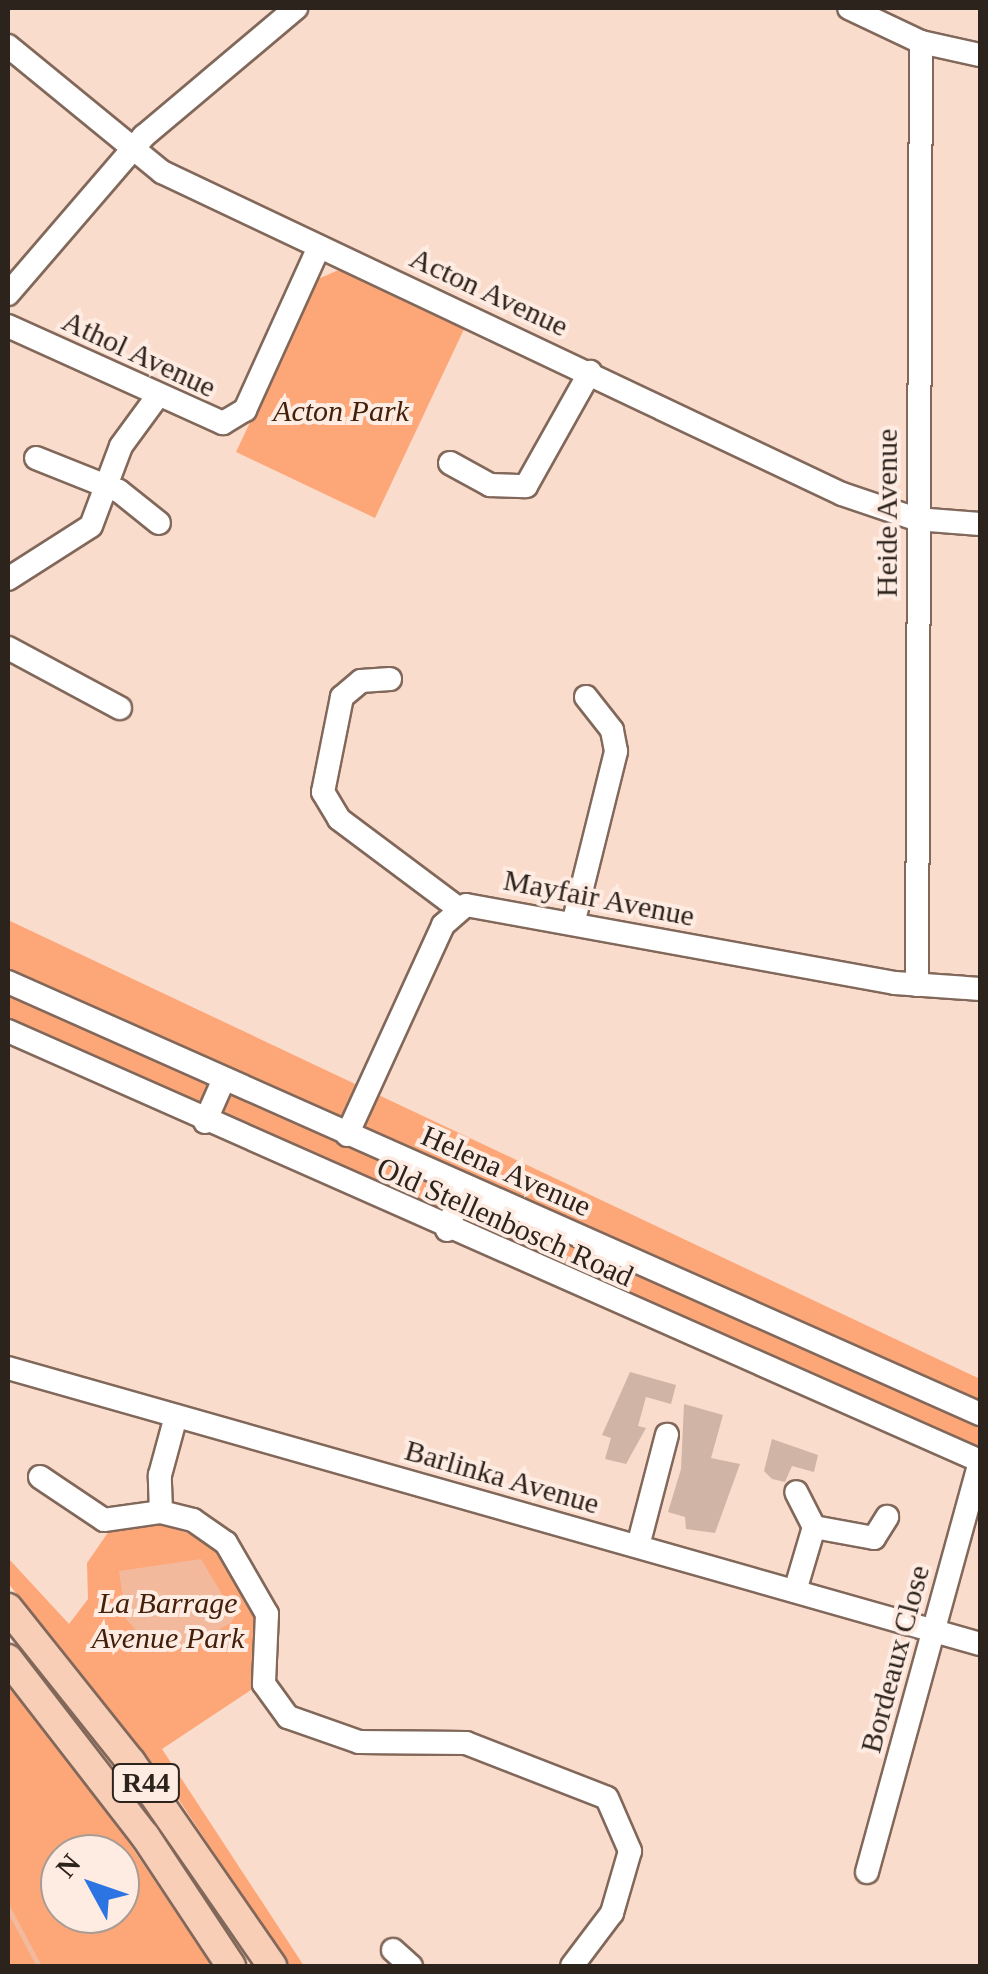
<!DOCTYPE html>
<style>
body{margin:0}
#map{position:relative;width:988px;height:1974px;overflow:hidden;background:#fadccd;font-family:Georgia,serif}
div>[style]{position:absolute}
.green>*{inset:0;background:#fda678}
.water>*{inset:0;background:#f2b99c}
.stream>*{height:5px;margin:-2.5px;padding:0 2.5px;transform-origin:2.5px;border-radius:2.5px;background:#f2b99c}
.building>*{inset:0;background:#d0b4a6}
.roads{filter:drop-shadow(2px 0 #81685a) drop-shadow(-2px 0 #81685a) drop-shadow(0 2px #81685a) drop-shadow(0 -2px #81685a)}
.minor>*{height:22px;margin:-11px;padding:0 11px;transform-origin:11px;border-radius:11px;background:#fff}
.major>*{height:28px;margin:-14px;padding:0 14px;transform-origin:14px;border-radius:14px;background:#f8ceb7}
span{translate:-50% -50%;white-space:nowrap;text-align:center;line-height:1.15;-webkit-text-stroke:8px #feece3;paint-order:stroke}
.shield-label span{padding:2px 8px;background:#feece3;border:2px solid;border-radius:8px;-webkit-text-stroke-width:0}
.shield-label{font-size:28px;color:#2d231d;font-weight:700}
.street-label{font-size:30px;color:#2d231d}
.park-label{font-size:30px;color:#44200a;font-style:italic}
.frame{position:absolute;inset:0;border:10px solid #2d231d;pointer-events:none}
.north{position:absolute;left:40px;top:1834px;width:100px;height:100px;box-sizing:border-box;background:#feece3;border:2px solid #aa9c94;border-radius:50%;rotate:310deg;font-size:28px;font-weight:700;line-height:40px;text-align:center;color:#2d231d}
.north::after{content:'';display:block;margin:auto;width:35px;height:45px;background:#2c74e1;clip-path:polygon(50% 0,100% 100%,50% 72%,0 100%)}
</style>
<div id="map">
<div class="green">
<i style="clip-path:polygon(341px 269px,465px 327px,375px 518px,236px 452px,318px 279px)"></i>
<i style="clip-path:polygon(8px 920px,980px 1379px,980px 1454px,8px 1019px)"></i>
<i style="clip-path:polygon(156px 1522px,210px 1541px,258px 1612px,254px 1688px,162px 1749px,304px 1966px,289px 1966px,177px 1797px,8px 1583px,8px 1558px,69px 1624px,88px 1599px,87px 1563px,109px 1531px)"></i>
<i style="clip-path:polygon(evenodd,8px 1683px,127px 1840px,212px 1966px,8px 1966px,8px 1683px,120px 1854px,120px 1914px,60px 1914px,60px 1854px,120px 1854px)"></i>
</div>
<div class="water">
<i style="clip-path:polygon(201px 1559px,235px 1616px,231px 1623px,185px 1648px,149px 1644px,126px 1619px,119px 1571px)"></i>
</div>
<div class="stream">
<i style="left:8px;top:1908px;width:66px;rotate:61.9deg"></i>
</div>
<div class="building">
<i style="clip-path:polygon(630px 1372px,676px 1385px,671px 1404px,646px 1397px,638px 1426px,646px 1428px,626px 1464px,605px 1459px,611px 1438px,602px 1435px)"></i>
<i style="clip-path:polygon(684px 1404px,723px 1415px,711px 1458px,740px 1464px,715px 1533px,686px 1529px,685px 1517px,668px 1512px,681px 1469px)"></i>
<i style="clip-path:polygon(772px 1439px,818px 1455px,814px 1472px,792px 1466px,785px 1482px,772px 1479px,764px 1471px)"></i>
</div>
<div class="roads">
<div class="minor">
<i style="left:849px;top:8px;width:80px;rotate:25.3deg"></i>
<i style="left:921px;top:42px;width:60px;rotate:12.4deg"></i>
<i style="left:8px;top:46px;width:199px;rotate:39.3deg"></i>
<i style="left:162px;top:172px;width:752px;rotate:25.34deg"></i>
<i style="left:842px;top:494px;width:78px;rotate:18.7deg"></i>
<i style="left:916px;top:519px;width:64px;rotate:4.5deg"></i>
<i style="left:8px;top:294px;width:208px;rotate:-49.3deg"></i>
<i style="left:144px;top:136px;width:199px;rotate:-40.1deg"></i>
<i style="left:8px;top:326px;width:236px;rotate:24.3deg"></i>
<i style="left:223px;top:423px;width:26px;rotate:-31deg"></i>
<i style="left:245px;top:410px;width:179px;rotate:-65.6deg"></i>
<i style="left:36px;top:458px;width:89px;rotate:21.7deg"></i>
<i style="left:119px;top:491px;width:51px;rotate:38.7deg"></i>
<i style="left:450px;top:463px;width:46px;rotate:28.8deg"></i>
<i style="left:490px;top:485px;width:36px;rotate:2deg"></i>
<i style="left:526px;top:486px;width:131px;rotate:-60.7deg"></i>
<i style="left:8px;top:579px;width:98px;rotate:-32.6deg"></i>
<i style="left:91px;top:526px;width:85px;rotate:-69.4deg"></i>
<i style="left:121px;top:446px;width:61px;rotate:-53.7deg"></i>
<i style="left:8px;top:648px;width:127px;rotate:28.2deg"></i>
<i style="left:390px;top:679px;width:29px;rotate:176deg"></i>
<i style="left:361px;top:681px;width:25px;rotate:140deg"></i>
<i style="left:342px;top:697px;width:97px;rotate:101.3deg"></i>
<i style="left:323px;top:792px;width:31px;rotate:59deg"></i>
<i style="left:339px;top:819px;width:149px;rotate:36.8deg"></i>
<i style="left:573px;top:924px;width:178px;rotate:-76deg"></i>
<i style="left:616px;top:751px;width:21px;rotate:-101deg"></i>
<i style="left:612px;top:730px;width:42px;rotate:-128.2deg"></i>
<i style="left:8px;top:982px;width:1064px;rotate:23.96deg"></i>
<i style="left:917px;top:985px;width:943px;rotate:-89.76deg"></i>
<i style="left:8px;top:1031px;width:1063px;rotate:23.86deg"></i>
<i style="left:205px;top:1122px;width:47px;rotate:-66.2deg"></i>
<i style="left:347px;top:1135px;width:231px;rotate:-65.4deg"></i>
<i style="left:443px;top:925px;width:30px;rotate:-41deg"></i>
<i style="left:466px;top:905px;width:436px;rotate:10.3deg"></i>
<i style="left:895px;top:983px;width:85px;rotate:4deg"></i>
<i style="left:447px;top:1230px;width:48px;rotate:-69.3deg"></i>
<i style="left:8px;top:1368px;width:1010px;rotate:15.85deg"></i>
<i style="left:40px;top:1477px;width:77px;rotate:33.9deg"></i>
<i style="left:104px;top:1520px;width:58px;rotate:-8deg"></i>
<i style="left:161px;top:1512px;width:33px;rotate:14deg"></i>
<i style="left:193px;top:1520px;width:40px;rotate:34.9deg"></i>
<i style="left:226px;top:1543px;width:82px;rotate:60deg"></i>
<i style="left:267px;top:1614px;width:70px;rotate:92.5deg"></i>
<i style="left:264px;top:1684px;width:41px;rotate:54deg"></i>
<i style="left:288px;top:1717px;width:75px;rotate:19.4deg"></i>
<i style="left:359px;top:1742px;width:107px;rotate:0.5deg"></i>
<i style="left:466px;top:1743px;width:151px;rotate:21.3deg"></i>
<i style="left:607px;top:1798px;width:58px;rotate:66.5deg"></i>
<i style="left:630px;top:1851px;width:65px;rotate:106.2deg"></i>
<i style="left:612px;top:1913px;width:66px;rotate:127deg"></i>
<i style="left:161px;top:1512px;width:37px;rotate:-92deg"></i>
<i style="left:160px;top:1475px;width:61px;rotate:-74.8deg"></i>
<i style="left:814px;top:1527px;width:61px;rotate:10.4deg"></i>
<i style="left:874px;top:1538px;width:25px;rotate:-58deg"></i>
<i style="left:638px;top:1546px;width:115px;rotate:-75.4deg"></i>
<i style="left:795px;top:1591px;width:67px;rotate:-73.5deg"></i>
<i style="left:814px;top:1527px;width:39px;rotate:-117deg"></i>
<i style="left:867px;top:1872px;width:426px;rotate:-74.6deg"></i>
<i style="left:393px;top:1950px;width:24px;rotate:42deg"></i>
</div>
<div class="major">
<i style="left:8px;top:1608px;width:197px;rotate:51.4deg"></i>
<i style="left:131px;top:1762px;width:248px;rotate:55.3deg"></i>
<i style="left:8px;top:1659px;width:224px;rotate:52.3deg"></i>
<i style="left:145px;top:1836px;width:156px;rotate:56.5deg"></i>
</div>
</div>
<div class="shield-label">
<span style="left:146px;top:1783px">R44</span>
</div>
<div class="street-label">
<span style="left:489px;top:292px;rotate:25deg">Acton Avenue</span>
<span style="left:139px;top:354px;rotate:25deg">Athol Avenue</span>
<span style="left:887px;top:513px;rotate:-90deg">Heide Avenue</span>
<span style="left:599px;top:898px;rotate:11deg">Mayfair Avenue</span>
<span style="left:506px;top:1171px;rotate:24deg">Helena Avenue</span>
<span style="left:505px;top:1222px;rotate:24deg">Old Stellenbosch Road</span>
<span style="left:502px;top:1477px;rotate:16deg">Barlinka Avenue</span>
<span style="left:895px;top:1659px;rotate:-75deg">Bordeaux Close</span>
</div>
<div class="park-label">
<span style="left:341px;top:411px">Acton Park</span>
<span style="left:168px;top:1620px">La Barrage<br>Avenue Park</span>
</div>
<div class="frame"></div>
<div class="north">N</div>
</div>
